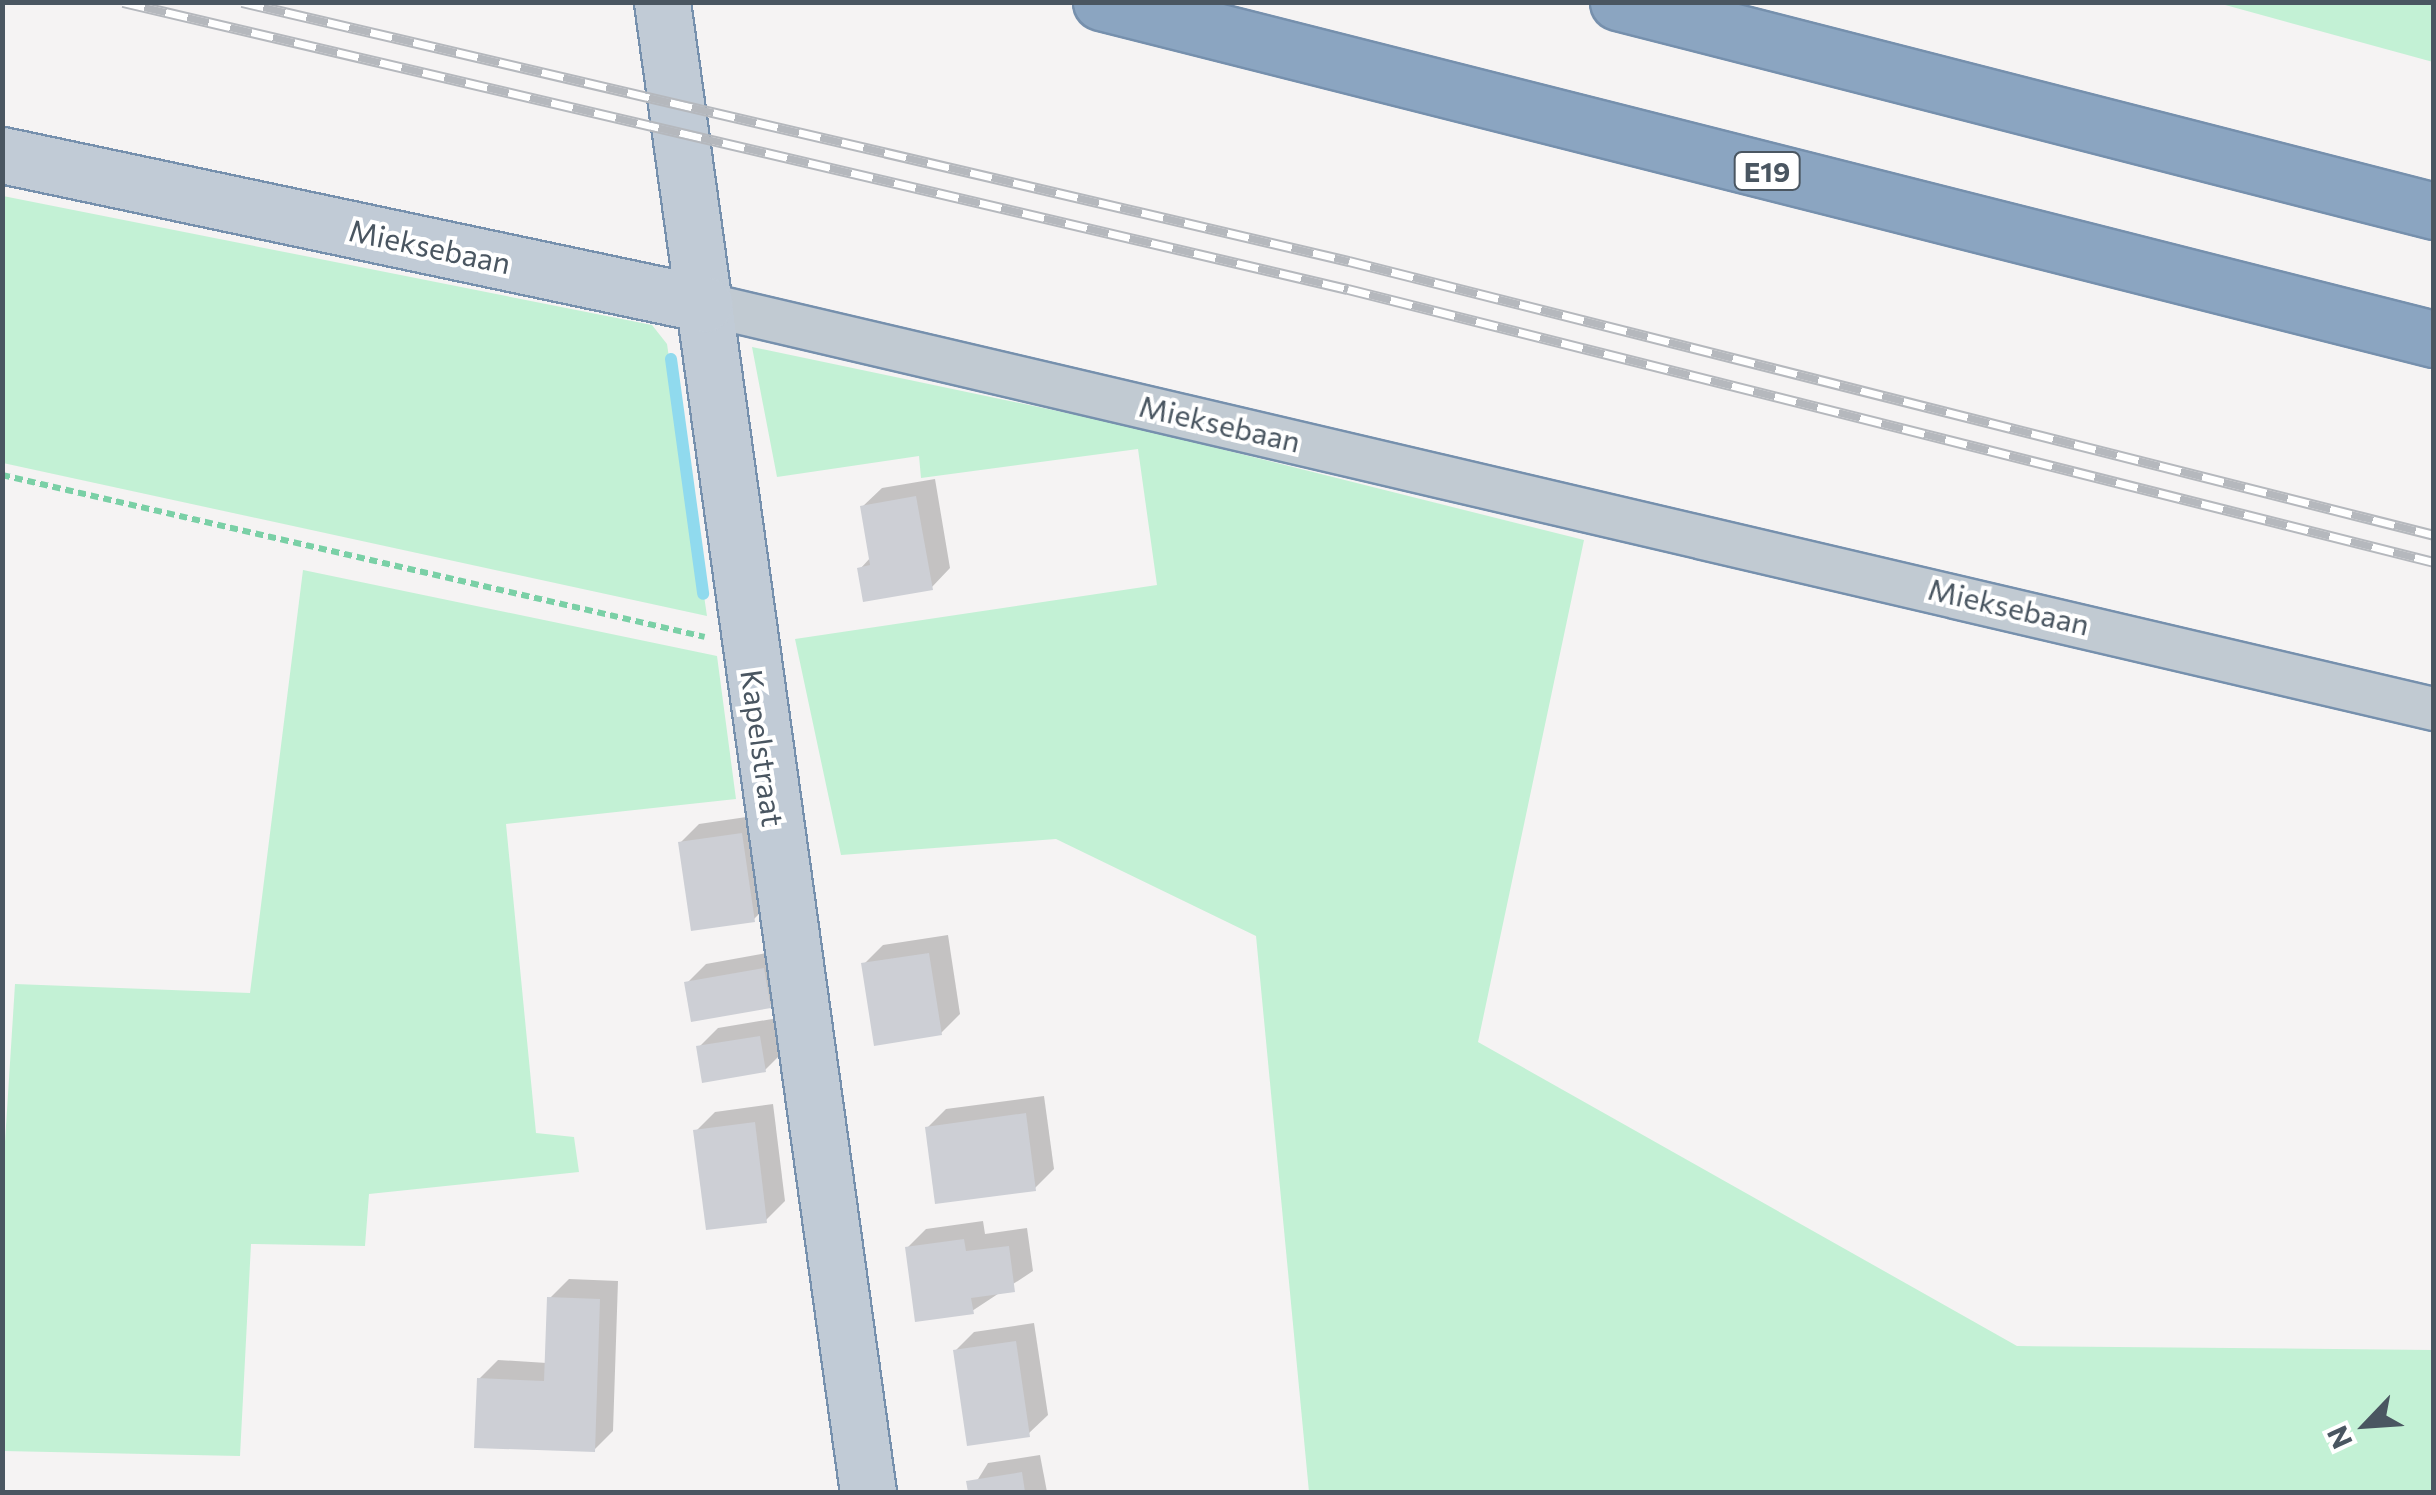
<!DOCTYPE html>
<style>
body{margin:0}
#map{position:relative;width:2436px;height:1495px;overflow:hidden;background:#f5f3f3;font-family:Commissioner,sans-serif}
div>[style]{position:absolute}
.green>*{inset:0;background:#c3f1d5}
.shadow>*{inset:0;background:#0003}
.stream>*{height:12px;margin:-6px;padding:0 6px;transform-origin:6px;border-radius:6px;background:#90daee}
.building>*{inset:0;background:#cdcfd5}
.path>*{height:6px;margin-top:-3px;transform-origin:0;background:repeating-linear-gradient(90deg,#7ad0a6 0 8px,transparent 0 13px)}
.roads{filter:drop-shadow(2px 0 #7690ad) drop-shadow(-2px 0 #7690ad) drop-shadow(0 2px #7690ad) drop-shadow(0 -2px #7690ad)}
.street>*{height:42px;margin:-21px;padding:0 21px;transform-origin:21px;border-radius:21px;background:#c1cad2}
.secondary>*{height:55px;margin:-27.5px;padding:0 27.5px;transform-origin:27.5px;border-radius:27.5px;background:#c1cbd6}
.highway>*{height:55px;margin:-27.5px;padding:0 27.5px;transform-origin:27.5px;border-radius:27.5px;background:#8ba5c1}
.rail>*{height:11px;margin-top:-5.5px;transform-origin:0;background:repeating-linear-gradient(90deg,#fff 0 22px,#b5b8bd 0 44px);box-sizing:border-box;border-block:2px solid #b5b8bd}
span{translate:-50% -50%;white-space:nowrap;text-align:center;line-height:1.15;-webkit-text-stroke:8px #fff;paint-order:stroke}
.shield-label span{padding:2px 8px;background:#fff;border:2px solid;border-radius:8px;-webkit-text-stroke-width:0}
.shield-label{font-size:28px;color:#4a5661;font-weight:700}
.street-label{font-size:30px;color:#4a5661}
.frame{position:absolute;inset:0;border:5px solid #4a5661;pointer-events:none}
.north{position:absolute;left:2316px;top:1375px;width:100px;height:100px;-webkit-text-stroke:8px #fff;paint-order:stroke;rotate:245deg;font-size:28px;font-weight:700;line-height:40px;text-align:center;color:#4a5661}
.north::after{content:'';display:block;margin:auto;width:35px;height:45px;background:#4a5661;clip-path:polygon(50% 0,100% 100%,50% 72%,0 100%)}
</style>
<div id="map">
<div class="green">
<i style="clip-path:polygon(2218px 3px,2433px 3px,2433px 62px)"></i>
<i style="clip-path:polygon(3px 196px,652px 325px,667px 344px,707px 616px,3px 463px)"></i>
<i style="clip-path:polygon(752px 347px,1129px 426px,1584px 540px,1478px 1042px,2017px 1346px,2433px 1350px,2433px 1492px,1309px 1492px,1256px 936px,1056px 839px,841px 855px,795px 639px,1157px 585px,1138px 449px,921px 478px,919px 456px,777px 477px)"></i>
<i style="clip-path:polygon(303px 570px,717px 656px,736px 799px,506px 824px,536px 1133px,574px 1137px,579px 1172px,369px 1194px,365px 1246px,251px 1244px,240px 1456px,3px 1451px,2px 1189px,15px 984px,250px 993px)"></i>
</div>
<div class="shadow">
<i style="clip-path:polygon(935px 479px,950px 568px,931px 588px,860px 569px,871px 557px,862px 507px,882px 488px)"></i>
<i style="clip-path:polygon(760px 815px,772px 901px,753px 920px,680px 843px,699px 824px)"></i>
<i style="clip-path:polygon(948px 935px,960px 1014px,941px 1033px,864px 964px,883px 945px)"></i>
<i style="clip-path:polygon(783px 950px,789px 986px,770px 1005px,687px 983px,706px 964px)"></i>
<i style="clip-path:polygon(778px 1018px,784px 1051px,765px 1070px,699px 1047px,718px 1028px)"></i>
<i style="clip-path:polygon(1044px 1096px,1054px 1169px,1035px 1188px,927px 1128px,946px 1109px)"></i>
<i style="clip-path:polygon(773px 1104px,785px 1201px,766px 1220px,696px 1131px,715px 1112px)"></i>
<i style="clip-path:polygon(983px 1221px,985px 1234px,1027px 1228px,1033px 1271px,972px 1311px,907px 1248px,926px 1229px)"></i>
<i style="clip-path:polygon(569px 1279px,618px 1281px,613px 1431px,594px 1450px,479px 1379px,498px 1360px,547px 1363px,550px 1298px)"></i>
<i style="clip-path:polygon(1034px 1323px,1048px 1415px,1028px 1434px,955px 1351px,974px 1332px)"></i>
<i style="clip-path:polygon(1040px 1455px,1047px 1492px,970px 1492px,988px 1463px)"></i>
</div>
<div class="stream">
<i style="left:671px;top:359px;width:237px;rotate:82.2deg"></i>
</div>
<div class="building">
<i style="clip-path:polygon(916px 496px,933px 590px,863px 602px,857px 568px,870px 565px,860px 506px)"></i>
<i style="clip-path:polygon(742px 833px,755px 922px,691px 931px,678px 842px)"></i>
<i style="clip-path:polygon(929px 953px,942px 1035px,874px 1046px,861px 963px)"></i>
<i style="clip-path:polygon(764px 968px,771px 1008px,691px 1022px,684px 982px)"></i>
<i style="clip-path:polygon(760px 1036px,766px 1072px,702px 1083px,696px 1046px)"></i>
<i style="clip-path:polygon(1026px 1113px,1036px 1191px,935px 1204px,925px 1127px)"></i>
<i style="clip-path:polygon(755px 1122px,767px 1223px,706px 1230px,693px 1130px)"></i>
<i style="clip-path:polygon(964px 1239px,966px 1251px,1009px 1246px,1015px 1292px,971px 1298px,974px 1314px,915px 1322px,905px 1247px)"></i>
<i style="clip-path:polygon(547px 1297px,600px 1299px,595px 1452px,474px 1448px,477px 1378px,544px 1381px)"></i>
<i style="clip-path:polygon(1016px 1341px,1030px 1437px,967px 1446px,953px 1350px)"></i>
<i style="clip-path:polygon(1022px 1472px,1025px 1492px,968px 1492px,966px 1481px)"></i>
</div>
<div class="path">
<i style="left:2px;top:475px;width:721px;rotate:12.98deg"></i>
</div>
<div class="roads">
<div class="street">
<i style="left:704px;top:304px;width:1777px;rotate:13.18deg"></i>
</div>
<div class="secondary">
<i style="left:662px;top:2px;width:1504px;rotate:82.13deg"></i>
<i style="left:2px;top:155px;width:718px;rotate:11.98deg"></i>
</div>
<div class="highway">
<i style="left:1101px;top:2px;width:1375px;rotate:14.19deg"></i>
<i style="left:1618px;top:2px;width:842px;rotate:14.37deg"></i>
</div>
</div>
<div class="rail">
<i style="left:123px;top:2px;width:1258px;rotate:13.19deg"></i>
<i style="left:1348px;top:289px;width:1120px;rotate:14.11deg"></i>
<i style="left:242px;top:2px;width:1137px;rotate:13.17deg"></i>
<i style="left:1349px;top:261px;width:1119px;rotate:14.17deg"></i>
</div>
<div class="shield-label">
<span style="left:1767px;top:171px">E19</span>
</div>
<div class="street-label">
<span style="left:430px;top:246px;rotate:12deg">Mieksebaan</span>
<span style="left:1220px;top:423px;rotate:13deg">Mieksebaan</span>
<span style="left:2009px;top:606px;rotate:13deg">Mieksebaan</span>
<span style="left:763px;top:748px;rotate:82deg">Kapelstraat</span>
</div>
<div class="frame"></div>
<div class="north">N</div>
</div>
